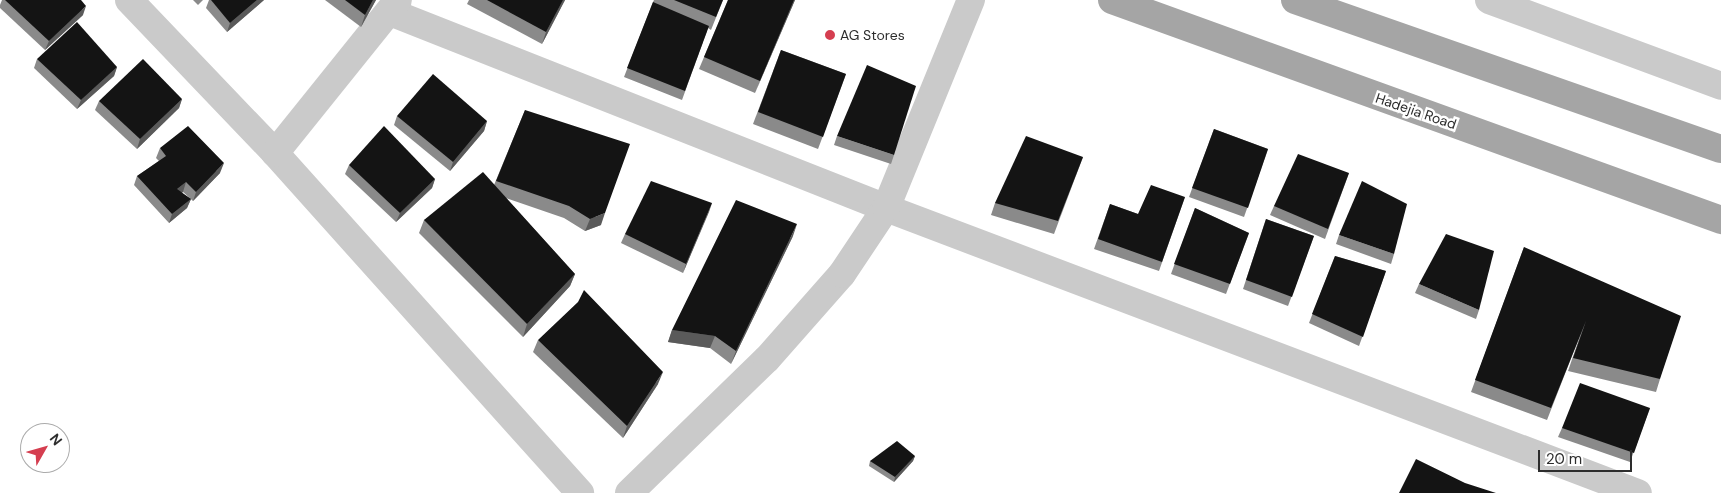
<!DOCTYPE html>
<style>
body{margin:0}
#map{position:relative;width:1721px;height:493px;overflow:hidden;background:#fff;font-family:"DM Sans",sans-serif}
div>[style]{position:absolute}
.minor>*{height:28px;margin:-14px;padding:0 14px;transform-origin:14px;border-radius:14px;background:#cacaca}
.major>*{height:28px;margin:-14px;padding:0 14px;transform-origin:14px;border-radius:14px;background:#a5a5a5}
.wall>*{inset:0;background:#8a8a8a}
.shaded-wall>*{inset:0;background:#5a5a5a}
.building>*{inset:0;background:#141414}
.dots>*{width:14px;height:14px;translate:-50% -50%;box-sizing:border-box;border:2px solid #fff;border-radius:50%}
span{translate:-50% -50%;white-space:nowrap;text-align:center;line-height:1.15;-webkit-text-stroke:5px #fff;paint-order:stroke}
.poi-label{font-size:14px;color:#2d2d2d}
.left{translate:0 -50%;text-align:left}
.street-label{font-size:14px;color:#2d2d2d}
.north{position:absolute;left:20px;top:423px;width:50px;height:50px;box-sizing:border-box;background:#fff;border:1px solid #ababab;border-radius:50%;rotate:52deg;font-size:14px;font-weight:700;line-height:20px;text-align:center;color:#2d2d2d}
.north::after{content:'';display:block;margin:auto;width:18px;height:22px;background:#d53e50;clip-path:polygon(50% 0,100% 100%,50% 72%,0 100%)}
.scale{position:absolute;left:1538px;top:450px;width:94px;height:22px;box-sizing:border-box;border:2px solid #2d2d2d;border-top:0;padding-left:6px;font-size:15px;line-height:18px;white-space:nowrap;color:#2d2d2d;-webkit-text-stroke:4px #fff;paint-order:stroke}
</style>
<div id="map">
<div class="minor">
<i style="left:129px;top:0;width:211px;rotate:46.3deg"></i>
<i style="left:275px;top:153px;width:457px;rotate:48.1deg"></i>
<i style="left:1489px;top:0;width:247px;rotate:20.3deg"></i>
<i style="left:390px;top:12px;width:533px;rotate:21.56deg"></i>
<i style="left:886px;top:208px;width:804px;rotate:20.76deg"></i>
<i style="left:275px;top:153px;width:196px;rotate:-51.2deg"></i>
<i style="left:629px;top:493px;width:192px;rotate:-44.2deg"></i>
<i style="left:767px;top:359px;width:113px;rotate:-48.6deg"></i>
<i style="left:842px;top:274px;width:79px;rotate:-56.3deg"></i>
<i style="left:886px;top:208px;width:225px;rotate:-67.8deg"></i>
</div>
<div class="major">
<i style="left:1112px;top:0;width:648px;rotate:19.86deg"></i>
<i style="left:1295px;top:0;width:451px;rotate:19.3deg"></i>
</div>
<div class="wall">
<i style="clip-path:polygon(2px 0,81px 0,83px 15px,45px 50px,0 8px,0 5px)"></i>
<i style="clip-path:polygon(193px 0,203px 0,198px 5px)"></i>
<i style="clip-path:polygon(209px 0,264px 0,227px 32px,206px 8px)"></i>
<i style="clip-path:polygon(325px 0,376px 0,361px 27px)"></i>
<i style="clip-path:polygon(469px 0,565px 0,542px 44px,467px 4px)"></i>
<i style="clip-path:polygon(654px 0,723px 0,711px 30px,708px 28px,682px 100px,624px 77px,653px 2px)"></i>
<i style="clip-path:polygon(728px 0,795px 0,755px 93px,699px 69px)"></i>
<i style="clip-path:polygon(781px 50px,846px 74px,818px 149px,753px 124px)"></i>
<i style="clip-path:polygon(37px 59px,117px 67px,114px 76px,77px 109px,34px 68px)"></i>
<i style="clip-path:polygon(182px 99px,179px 108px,137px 149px,95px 110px,99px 101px)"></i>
<i style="clip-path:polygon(525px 110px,601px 225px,585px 231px,564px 218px,506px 198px,575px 274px,570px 286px,523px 337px,419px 233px,424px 220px,494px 185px)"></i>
<i style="clip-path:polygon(397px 116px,487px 121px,484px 131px,450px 171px,394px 125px)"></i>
<i style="clip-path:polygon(1214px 129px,1268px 149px,1244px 217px,1189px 197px)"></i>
<i style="clip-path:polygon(837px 136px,894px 155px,891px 164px,834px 145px)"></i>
<i style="clip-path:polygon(160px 148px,220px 173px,193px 201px,183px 192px,181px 193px,191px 199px,187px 208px,169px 223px,134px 185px,137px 176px,159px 161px,156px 158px)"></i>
<i style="clip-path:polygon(1083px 157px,1054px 234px,991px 215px,995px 203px)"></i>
<i style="clip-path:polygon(349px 165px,435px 179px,432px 188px,396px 222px,345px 174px)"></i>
<i style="clip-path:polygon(1349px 173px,1325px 239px,1270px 215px,1274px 206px)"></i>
<i style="clip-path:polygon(1185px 197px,1159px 271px,1094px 249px,1110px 204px,1138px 214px)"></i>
<i style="clip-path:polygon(712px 203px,683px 273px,621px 243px,625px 234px)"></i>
<i style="clip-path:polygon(1195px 208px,1249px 233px,1226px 294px,1171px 274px)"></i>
<i style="clip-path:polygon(1266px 219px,1314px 236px,1288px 306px,1243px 289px)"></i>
<i style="clip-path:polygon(1339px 235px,1394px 254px,1391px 264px,1336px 244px)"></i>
<i style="clip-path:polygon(793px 236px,731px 364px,710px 348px,668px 342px,672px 330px)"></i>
<i style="clip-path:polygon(1524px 247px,1660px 379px,1656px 392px,1568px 371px,1581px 333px,1547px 420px,1471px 392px)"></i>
<i style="clip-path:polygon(1335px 256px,1386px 271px,1359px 346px,1309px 323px)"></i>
<i style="clip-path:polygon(1419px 284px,1479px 310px,1476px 319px,1415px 293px)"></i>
<i style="clip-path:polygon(538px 340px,658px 384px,623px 438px,533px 352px)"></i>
<i style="clip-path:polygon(1650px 408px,1630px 462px,1558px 437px,1562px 428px)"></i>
<i style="clip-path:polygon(915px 456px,913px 461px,894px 482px,869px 466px,870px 461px)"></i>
</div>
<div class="shaded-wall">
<i style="clip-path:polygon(257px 0,264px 0,227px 32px,230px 23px)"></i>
<i style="clip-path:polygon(373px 0,376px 0,361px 27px,365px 15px)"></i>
<i style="clip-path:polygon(563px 0,565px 0,542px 44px,546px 32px)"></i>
<i style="clip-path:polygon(794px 0,795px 0,755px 93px,760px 81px)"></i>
<i style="clip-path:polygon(86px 6px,83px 15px,45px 50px,49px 41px)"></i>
<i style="clip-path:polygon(117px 67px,114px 76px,77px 109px,81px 100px)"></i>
<i style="clip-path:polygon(182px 99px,179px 108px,137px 149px,140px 139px)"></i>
<i style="clip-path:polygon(487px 121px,484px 131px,450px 171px,453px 162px)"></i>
<i style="clip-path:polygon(224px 163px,220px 173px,193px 201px,196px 192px)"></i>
<i style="clip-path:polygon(435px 179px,432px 188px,396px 222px,400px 213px)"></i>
<i style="clip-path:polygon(186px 182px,183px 192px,173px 199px,177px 189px)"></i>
<i style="clip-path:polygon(191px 199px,187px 208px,169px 223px,172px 214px)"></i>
<i style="clip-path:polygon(712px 203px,709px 212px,683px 273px,686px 264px)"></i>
<i style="clip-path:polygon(605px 213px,601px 225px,585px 231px,590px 219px)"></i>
<i style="clip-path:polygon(797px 224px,793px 236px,731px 364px,736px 351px)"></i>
<i style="clip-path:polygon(575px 274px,570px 286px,523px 337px,527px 324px)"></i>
<i style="clip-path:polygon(672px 330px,715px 336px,710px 348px,668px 342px)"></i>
<i style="clip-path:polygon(663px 372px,658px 384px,623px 438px,627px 426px)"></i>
<i style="clip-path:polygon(915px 456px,913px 461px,894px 482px,895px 477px)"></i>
</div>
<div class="building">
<i style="clip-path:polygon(5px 0,81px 0,86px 6px,49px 41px)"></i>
<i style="clip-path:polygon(211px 0,257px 0,230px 23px)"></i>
<i style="clip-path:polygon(345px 0,373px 0,365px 15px)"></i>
<i style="clip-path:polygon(487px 0,563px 0,546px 32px)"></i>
<i style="clip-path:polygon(674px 0,723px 0,716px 17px)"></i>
<i style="clip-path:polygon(728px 0,794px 0,760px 81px,704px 57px)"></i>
<i style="clip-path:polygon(653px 2px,709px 26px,685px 91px,627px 68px)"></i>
<i style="clip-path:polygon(77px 22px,117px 67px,81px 100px,37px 59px)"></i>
<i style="clip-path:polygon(781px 50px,846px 74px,823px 137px,758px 112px)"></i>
<i style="clip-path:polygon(143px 59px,182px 99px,140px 139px,99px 101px)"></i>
<i style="clip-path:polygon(867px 65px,916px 86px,894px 155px,837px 136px)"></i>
<i style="clip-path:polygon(433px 74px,487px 121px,453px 162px,397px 116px)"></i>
<i style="clip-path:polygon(525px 110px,630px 144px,605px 213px,590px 219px,569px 206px,496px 181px)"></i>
<i style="clip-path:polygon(188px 126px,224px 163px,196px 192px,186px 182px,177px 189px,191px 199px,172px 214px,137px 176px,166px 156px,160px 148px)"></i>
<i style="clip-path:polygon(384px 126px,435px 179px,400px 213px,349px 165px)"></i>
<i style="clip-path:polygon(1214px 129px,1268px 149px,1248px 208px,1192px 188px)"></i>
<i style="clip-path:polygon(1026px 136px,1083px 157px,1058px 221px,995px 203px)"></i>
<i style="clip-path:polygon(1298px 154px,1349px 173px,1328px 229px,1274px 206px)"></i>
<i style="clip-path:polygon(483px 172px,575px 274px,527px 324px,424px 220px)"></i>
<i style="clip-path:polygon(651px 181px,712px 203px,686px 264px,625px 234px)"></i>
<i style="clip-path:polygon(1362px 181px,1407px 204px,1394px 254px,1339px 235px)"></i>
<i style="clip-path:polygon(1151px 185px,1185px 197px,1162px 262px,1098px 239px,1110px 204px,1138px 214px)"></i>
<i style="clip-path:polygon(736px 200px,797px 224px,736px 351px,715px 336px,672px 330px)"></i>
<i style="clip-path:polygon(1195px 208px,1249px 233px,1230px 284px,1174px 264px)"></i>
<i style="clip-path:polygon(1266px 219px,1314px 236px,1292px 297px,1246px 280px)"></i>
<i style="clip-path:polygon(1446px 234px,1494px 251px,1479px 310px,1419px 284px)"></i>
<i style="clip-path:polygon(1524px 247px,1681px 316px,1660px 379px,1573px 358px,1586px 321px,1551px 408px,1475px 380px)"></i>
<i style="clip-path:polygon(1335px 256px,1386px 271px,1363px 337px,1312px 314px)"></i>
<i style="clip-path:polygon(584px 290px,663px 372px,627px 426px,538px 340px,578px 302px)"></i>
<i style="clip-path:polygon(1580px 383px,1650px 408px,1634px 453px,1562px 428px)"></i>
<i style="clip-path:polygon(897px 441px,915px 456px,895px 477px,870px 461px)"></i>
<i style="clip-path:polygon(1416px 459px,1465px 483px,1496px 493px,1399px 493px)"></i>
</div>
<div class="dots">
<i style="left:830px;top:35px;background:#d53e50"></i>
</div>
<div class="poi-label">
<span class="left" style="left:840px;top:35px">AG Stores</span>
</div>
<div class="street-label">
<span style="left:1416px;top:111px;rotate:19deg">Hadejia Road</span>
</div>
<div class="north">N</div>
<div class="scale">20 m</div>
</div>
